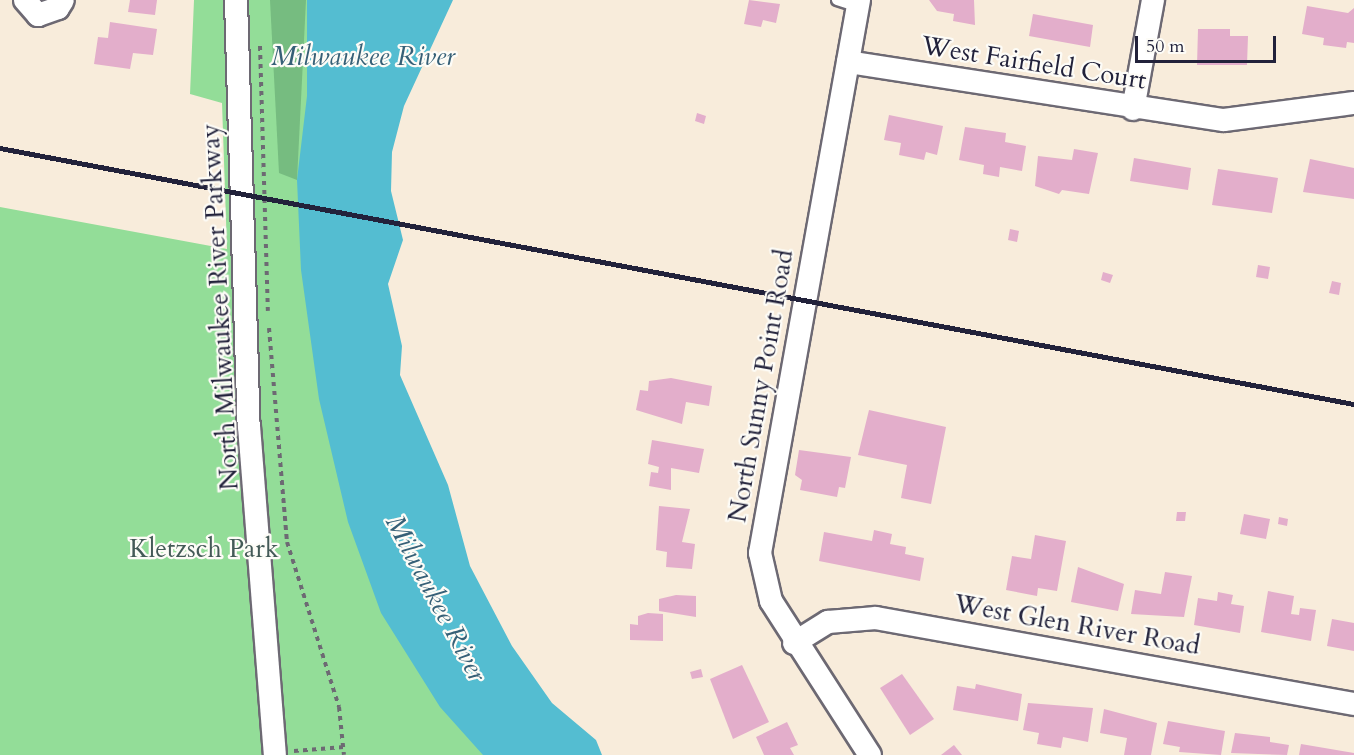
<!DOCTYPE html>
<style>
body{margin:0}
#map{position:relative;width:1354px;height:755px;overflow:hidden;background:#f8ecdb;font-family:Cardo,serif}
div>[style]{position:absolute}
.green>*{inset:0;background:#93dd98}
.forest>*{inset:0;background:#76bc80}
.water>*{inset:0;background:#54bdd1}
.building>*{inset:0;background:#e3aecb}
.path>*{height:4px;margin-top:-2px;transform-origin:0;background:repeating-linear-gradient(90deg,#6d6973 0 4.5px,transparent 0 9px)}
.roads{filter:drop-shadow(2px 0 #6d6973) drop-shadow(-2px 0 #6d6973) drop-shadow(0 2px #6d6973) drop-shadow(0 -2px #6d6973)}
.service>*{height:10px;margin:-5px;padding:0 5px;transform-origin:5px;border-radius:5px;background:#fff}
.minor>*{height:22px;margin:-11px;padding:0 11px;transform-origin:11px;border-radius:11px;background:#fff}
.rail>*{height:4.5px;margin:-2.25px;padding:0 2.25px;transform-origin:2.25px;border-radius:2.25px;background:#22223b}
span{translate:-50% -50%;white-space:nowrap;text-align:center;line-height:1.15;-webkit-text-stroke:4.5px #fdfcf7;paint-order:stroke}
.street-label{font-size:26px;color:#22223b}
.park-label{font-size:26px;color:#445a57}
.water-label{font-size:27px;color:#366077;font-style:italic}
.scale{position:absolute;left:1135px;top:36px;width:141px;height:27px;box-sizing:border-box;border:3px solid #22223b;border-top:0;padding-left:8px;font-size:18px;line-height:21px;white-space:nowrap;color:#22223b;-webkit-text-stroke:4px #fdfcf7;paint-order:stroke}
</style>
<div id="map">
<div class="green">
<i style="clip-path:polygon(194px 0,393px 0,349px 288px,511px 755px,0 755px,0 207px,227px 249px,222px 103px,190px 94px)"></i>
</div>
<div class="forest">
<i style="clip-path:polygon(270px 0,306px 0,297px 180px,279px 173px)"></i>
</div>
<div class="water">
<i style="clip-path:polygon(307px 0,453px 0,404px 106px,392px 152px,391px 191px,403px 240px,388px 284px,402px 346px,400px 375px,448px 485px,470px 566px,512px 646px,552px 703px,596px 740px,602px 755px,483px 755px,440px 707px,381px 613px,348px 522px,319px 399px,301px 270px,297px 180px,307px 96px)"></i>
</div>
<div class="building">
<i style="clip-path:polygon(130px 0,157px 0,155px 15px,128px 12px)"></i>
<i style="clip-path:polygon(749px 0,780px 4px,776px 23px,763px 20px,761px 27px,744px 24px)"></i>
<i style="clip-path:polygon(929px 0,974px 0,975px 25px,953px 21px,954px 14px,937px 11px)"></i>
<i style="clip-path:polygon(1307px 6px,1348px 13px,1354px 8px,1354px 43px,1347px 42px,1346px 48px,1323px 45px,1324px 38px,1302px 34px)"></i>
<i style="clip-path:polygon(1033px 14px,1093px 25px,1090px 47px,1029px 36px)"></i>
<i style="clip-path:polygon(110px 22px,157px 29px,153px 55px,133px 53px,130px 69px,94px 64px,98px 37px,108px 38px)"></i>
<i style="clip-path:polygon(1198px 29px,1230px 29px,1230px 36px,1248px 36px,1247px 65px,1197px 65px)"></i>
<i style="clip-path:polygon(697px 113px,706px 116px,704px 124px,695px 121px)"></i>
<i style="clip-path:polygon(889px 115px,943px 126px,937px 155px,926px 152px,924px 160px,899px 155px,901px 143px,884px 140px)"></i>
<i style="clip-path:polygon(965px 127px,1006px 133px,1005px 142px,1026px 146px,1022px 171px,1000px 167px,999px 177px,983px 174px,984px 165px,959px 160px)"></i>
<i style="clip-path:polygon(1074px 149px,1098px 153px,1089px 194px,1062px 190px,1059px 194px,1035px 186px,1038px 156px,1072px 160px)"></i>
<i style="clip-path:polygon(1134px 158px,1191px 168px,1188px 190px,1130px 181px)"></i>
<i style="clip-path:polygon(1310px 159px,1354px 168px,1354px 199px,1303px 192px)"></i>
<i style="clip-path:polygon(1218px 169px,1278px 178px,1272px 213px,1212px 205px)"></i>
<i style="clip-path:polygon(1010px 229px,1019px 231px,1017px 242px,1008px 240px)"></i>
<i style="clip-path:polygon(1258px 265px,1270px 267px,1268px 279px,1256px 277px)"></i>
<i style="clip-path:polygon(1103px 272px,1113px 275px,1110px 283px,1101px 280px)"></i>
<i style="clip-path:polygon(1332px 281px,1341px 283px,1339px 295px,1329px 293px)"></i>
<i style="clip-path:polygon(671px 378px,712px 386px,709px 406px,686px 402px,682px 424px,636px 410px,640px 390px,648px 391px,649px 381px)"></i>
<i style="clip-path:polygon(869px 410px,946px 427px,931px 504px,901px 498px,907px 465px,858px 455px)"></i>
<i style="clip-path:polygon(652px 440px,704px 449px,699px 473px,671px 468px,671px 490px,649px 486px,651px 472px,658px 473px,659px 467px,648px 464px)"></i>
<i style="clip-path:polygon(799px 450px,851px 457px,845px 488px,839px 487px,837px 497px,800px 490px,802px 480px,795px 475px)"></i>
<i style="clip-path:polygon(659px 506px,690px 509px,682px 542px,695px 544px,692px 569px,666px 567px,667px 552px,656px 550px)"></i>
<i style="clip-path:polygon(1177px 512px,1186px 512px,1185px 521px,1176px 521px)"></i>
<i style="clip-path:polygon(1244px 514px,1270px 519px,1266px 539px,1240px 534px)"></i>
<i style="clip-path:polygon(1279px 517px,1288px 519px,1287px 526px,1278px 524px)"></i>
<i style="clip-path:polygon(874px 530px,892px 534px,890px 544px,906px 547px,905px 554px,924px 558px,920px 581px,819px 561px,824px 532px,872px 541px)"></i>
<i style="clip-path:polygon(1035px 535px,1066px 541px,1057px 591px,1038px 588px,1037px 596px,1006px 590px,1012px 556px,1031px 559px)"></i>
<i style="clip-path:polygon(1078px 567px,1124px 584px,1118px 611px,1071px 602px)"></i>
<i style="clip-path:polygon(1165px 572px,1192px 576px,1184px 617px,1131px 614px,1135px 590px,1161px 594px)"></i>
<i style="clip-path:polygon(1268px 591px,1294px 596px,1291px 614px,1299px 615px,1300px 608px,1316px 610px,1311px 641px,1261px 632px)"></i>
<i style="clip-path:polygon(1218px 592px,1233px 595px,1231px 604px,1244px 606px,1240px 633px,1194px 625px,1198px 598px,1217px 601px)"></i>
<i style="clip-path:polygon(676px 595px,696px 596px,696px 617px,659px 611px,659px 599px)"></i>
<i style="clip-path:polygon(648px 613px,663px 614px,663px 641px,630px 640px,630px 624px,638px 625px,638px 616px)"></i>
<i style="clip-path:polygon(1332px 619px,1354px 623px,1354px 651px,1327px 646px)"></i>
<i style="clip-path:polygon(742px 665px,769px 722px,733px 739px,710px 679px)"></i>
<i style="clip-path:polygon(701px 669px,703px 677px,692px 679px,690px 672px)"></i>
<i style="clip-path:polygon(902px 674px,934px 719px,910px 735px,880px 688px)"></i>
<i style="clip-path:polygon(976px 684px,1022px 694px,1018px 721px,953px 710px,957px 686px,975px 689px)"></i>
<i style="clip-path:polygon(1028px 703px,1093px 708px,1088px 742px,1063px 737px,1061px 748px,1037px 744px,1039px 733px,1023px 730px)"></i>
<i style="clip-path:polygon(1104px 709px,1157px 723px,1151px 755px,1124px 755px,1127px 738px,1100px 733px)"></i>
<i style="clip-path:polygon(1168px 721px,1225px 731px,1221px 755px,1179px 752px,1180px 747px,1163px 744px)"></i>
<i style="clip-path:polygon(787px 722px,798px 745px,790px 748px,794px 755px,764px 755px,756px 737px)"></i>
<i style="clip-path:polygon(1235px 733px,1270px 737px,1270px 742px,1289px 745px,1287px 755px,1231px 753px)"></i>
<i style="clip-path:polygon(1301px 744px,1354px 753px,1354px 755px,1299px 755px)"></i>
<i style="clip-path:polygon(954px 745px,962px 755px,941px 755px)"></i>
</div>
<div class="path">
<i style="left:260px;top:46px;width:265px;rotate:88.3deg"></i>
<i style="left:269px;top:328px;width:215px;rotate:85.2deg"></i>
<i style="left:287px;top:542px;width:173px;rotate:72.5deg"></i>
<i style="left:339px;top:707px;width:48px;rotate:84.1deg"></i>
<i style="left:294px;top:751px;width:50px;rotate:-4.6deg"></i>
</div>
<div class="roads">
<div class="service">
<i style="left:837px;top:0;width:22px;rotate:18deg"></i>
</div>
<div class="minor">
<i style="left:25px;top:0;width:20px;rotate:49deg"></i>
<i style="left:38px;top:15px;width:21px;rotate:-19deg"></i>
<i style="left:58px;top:8px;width:9px;rotate:-58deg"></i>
<i style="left:236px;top:0;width:426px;rotate:88.3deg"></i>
<i style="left:249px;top:426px;width:330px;rotate:85.5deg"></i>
<i style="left:859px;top:0;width:562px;rotate:100.15deg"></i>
<i style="left:760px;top:553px;width:49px;rotate:77.1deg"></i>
<i style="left:771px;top:601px;width:183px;rotate:57.3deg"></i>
<i style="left:848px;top:62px;width:380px;rotate:8.8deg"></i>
<i style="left:1224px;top:120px;width:131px;rotate:-7.5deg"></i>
<i style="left:1133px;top:109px;width:111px;rotate:-79.6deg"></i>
<i style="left:794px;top:643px;width:40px;rotate:-32deg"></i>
<i style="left:828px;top:622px;width:48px;rotate:-4.8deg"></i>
<i style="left:876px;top:618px;width:486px;rotate:10.2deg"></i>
</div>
</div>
<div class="rail">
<i style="left:0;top:148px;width:1378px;rotate:10.71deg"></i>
</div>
<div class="street-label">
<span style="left:1034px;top:63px;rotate:9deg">West Fairfield Court</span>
<span style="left:220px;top:307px;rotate:-93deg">North Milwaukee River Parkway</span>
<span style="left:761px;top:386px;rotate:-80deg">North Sunny Point Road</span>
<span style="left:1077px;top:625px;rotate:10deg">West Glen River Road</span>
</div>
<div class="park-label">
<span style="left:204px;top:549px">Kletzsch Park</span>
</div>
<div class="water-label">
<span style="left:363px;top:57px">Milwaukee River</span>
<span style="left:436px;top:598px;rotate:62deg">Milwaukee River</span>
</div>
<div class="scale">50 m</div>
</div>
